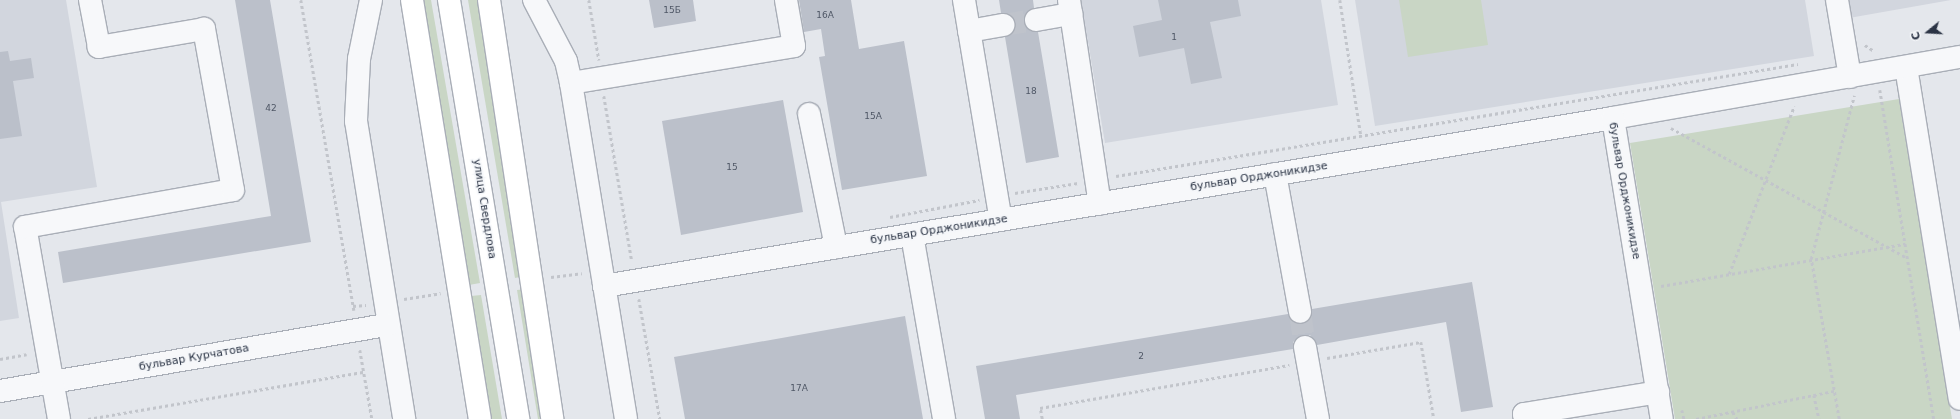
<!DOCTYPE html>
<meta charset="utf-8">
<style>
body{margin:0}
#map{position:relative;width:1960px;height:419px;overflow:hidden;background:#e4e7ec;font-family:"DejaVu Sans",sans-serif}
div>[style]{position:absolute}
.built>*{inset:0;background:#d2d6de}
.green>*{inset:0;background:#c9d6c5}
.building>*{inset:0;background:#bbc0ca}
.minor-tunnel>*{height:22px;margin-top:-11px;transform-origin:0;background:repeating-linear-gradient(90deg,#bfc3cb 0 22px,transparent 0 33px)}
.path>*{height:2.5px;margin-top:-1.25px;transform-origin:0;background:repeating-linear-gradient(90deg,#c2c5cb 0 3px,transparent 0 6px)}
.roads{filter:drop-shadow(1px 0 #a9aeb7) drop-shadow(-1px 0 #a9aeb7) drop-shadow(0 1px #a9aeb7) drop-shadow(0 -1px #a9aeb7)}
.minor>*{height:22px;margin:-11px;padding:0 11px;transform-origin:11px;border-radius:11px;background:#f7f8fa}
.major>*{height:22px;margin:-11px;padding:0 11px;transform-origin:11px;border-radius:11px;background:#fff}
span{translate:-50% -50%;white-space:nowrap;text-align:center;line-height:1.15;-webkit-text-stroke:3px #f4f6f9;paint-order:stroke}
.number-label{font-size:9px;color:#4f5766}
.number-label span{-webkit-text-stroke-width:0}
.street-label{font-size:11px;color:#2b3445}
.north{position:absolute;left:1908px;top:12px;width:40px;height:40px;-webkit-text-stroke:3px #f4f6f9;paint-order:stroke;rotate:252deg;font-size:11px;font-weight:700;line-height:16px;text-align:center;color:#2b3445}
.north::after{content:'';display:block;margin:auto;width:14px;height:18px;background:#2b3445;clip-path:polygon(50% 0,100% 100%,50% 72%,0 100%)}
</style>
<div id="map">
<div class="built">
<i style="clip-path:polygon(0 0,66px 0,97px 187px,1px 202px,19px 318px,0 321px)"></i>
<i style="clip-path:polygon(1081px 0,1321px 0,1338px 105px,1105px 143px)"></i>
<i style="clip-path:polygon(1355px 0,1805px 0,1814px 56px,1375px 126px)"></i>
<i style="clip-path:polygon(1846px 0,1951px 0,1849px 18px)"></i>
</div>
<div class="green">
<i style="clip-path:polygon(420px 0,431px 0,480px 283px,469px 285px)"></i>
<i style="clip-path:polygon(468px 0,478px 0,525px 276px,515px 278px)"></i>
<i style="clip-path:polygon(1399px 0,1481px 0,1488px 45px,1408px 57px)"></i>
<i style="clip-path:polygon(1899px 99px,1952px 419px,1675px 419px,1630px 143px)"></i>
<i style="clip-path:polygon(527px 289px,549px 419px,538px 419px,517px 290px)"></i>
<i style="clip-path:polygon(481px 295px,502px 419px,491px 419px,471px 296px)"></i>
</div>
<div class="building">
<i style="clip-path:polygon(235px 0,270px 0,311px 242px,63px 283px,58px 252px,271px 216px)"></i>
<i style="clip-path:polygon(649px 0,693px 0,696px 21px,654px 28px)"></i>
<i style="clip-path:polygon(799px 0,851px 0,859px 49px,904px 41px,927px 176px,842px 190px,819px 57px,825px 56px,821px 29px,804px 32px)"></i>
<i style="clip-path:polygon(999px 0,1033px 0,1034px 8px,1028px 11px,1024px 22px,1027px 28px,1038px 32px,1059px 157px,1026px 163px,1005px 37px,1011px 34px,1015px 23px,1012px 17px,1001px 13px)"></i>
<i style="clip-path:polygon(1158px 0,1238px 0,1241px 16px,1210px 22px,1222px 78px,1191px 84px,1184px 48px,1139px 57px,1133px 26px,1162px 20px)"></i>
<i style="clip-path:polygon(8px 51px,10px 61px,31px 58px,34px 78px,13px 81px,22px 136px,0 139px,0 52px)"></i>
<i style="clip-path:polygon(783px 100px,803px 212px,681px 235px,662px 121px)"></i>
<i style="clip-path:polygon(1472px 282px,1493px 407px,1461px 412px,1446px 322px,1317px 345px,1310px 335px,1302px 335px,1293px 342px,1293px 349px,1016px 395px,1020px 419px,985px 419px,976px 366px,1288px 314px,1291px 320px,1302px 324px,1308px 321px,1312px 309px)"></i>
<i style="clip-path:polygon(905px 316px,923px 419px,685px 419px,674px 357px)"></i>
</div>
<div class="minor-tunnel">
<i style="left:1003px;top:25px;width:33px;rotate:-9deg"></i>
<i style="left:1300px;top:312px;width:35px;rotate:82deg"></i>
</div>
<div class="path">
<i style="left:301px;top:0;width:315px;rotate:80.3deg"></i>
<i style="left:589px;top:0;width:61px;rotate:80.5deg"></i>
<i style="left:1340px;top:0;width:138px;rotate:81.2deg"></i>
<i style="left:1865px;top:45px;width:11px;rotate:34deg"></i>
<i style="left:1880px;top:90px;width:333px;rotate:80.7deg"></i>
<i style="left:604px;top:96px;width:167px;rotate:80.4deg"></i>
<i style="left:1671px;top:128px;width:269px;rotate:28.8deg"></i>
<i style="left:1116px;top:176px;width:691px;rotate:-9.33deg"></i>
<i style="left:1015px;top:193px;width:64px;rotate:-9deg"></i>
<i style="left:890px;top:217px;width:91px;rotate:-10.8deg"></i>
<i style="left:1729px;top:274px;width:180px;rotate:-68.8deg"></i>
<i style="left:551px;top:277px;width:31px;rotate:-7deg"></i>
<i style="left:1661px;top:286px;width:248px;rotate:-9.8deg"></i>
<i style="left:404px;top:299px;width:37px;rotate:-9deg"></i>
<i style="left:639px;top:299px;width:122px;rotate:80.1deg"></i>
<i style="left:353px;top:306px;width:13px;rotate:-4deg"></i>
<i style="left:360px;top:350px;width:70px;rotate:80.1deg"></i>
<i style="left:1327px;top:358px;width:95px;rotate:-9.7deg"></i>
<i style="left:1421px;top:342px;width:78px;rotate:80.4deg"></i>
<i style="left:0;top:359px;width:27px;rotate:-10deg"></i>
<i style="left:1814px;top:395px;width:25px;rotate:78deg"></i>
<i style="left:1682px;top:410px;width:9px;rotate:77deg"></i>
<i style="left:1733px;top:412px;width:8px;rotate:60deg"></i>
<i style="left:88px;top:419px;width:280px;rotate:-9.7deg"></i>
<i style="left:1042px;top:419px;width:11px;rotate:-100deg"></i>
<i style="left:1040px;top:408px;width:253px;rotate:-9.8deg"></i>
<i style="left:1696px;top:419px;width:141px;rotate:-11.5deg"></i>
<i style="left:1839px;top:419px;width:162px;rotate:-99.9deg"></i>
<i style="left:1811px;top:259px;width:169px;rotate:-75.2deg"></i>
</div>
<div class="roads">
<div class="minor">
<i style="left:371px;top:0;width:60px;rotate:101.5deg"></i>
<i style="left:359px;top:59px;width:62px;rotate:92.8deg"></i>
<i style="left:356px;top:121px;width:302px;rotate:80.8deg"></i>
<i style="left:534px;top:0;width:69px;rotate:62.3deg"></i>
<i style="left:566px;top:61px;width:23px;rotate:77deg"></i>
<i style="left:571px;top:83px;width:340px;rotate:80.7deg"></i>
<i style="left:964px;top:0;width:223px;rotate:80.5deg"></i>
<i style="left:1069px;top:0;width:206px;rotate:81.4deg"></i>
<i style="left:1837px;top:0;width:78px;rotate:80.4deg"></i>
<i style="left:1036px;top:20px;width:36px;rotate:-10deg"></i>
<i style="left:969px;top:31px;width:35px;rotate:-10deg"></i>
<i style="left:1906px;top:67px;width:336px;rotate:80.8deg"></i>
<i style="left:571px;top:83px;width:226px;rotate:-9.4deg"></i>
<i style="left:794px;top:46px;width:47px;rotate:-99.9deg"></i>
<i style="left:809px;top:114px;width:136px;rotate:78.5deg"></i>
<i style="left:1613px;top:118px;width:352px;rotate:-10deg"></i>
<i style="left:1275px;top:174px;width:140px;rotate:79.7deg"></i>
<i style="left:912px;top:235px;width:187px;rotate:80.1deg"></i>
<i style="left:604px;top:286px;width:1023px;rotate:-9.45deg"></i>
<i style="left:1613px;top:118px;width:305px;rotate:80.8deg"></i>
<i style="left:1305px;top:347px;width:73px;rotate:79.8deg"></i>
<i style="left:0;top:391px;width:394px;rotate:-9.7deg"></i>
<i style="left:59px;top:419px;width:195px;rotate:-100deg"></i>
<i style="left:25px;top:227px;width:211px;rotate:-10.1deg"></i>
<i style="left:233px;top:190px;width:164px;rotate:-100.2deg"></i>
<i style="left:204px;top:29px;width:107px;rotate:170.3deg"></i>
<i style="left:99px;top:47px;width:48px;rotate:-100.8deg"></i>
<i style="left:1525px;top:419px;width:5px;rotate:-101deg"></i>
<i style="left:1524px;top:414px;width:136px;rotate:-9.3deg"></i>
</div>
<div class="major">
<i style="left:412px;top:0;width:424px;rotate:80.8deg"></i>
<i style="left:449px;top:0;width:425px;rotate:80.6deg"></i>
<i style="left:489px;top:0;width:424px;rotate:81.4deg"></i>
</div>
</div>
<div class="number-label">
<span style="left:672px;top:10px">15Б</span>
<span style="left:825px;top:15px">16А</span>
<span style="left:1174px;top:37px">1</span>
<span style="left:1031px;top:91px">18</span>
<span style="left:271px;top:108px">42</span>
<span style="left:873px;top:116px">15А</span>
<span style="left:732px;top:167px">15</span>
<span style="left:1141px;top:356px">2</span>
<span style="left:799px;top:388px">17А</span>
</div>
<div class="street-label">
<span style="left:1259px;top:177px;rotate:-9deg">бульвар Орджоникидзе</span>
<span style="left:1624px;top:191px;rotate:80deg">бульвар Орджоникидзе</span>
<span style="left:484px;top:209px;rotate:81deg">улица Свердлова</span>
<span style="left:939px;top:230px;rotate:-9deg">бульвар Орджоникидзе</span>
<span style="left:194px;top:358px;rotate:-10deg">бульвар Курчатова</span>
</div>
<div class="north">С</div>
</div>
